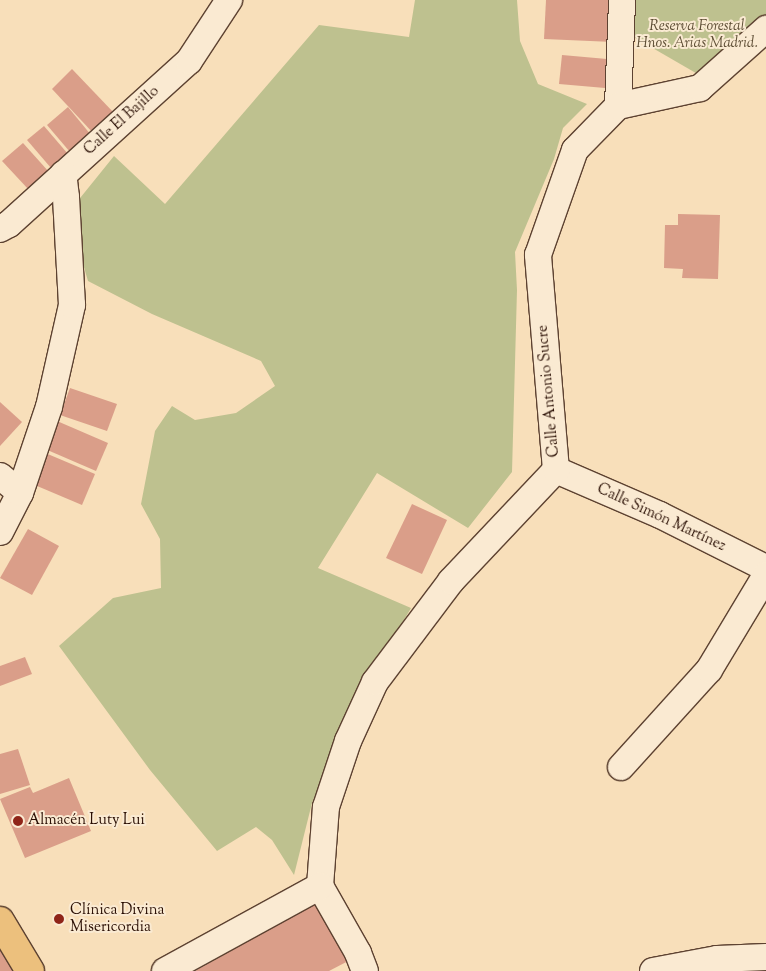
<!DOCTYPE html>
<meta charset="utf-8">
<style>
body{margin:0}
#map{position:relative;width:766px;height:971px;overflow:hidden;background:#f8dfba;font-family:"Sorts Mill Goudy",serif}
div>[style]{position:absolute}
.green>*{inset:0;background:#bec18f}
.building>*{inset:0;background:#da9e89}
.roads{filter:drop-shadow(1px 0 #5d4231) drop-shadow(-1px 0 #5d4231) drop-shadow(0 1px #5d4231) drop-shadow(0 -1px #5d4231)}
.minor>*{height:26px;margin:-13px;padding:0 13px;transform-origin:13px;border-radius:13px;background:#faead2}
.major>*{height:28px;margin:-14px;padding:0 14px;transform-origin:14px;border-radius:14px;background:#ecc07d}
.dots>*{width:14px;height:14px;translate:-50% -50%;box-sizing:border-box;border:2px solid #faead2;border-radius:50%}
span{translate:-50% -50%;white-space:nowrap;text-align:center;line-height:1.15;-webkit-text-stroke:4px #faead2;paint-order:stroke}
.park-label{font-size:15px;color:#5d4d34;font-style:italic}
.street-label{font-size:15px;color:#290e03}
.poi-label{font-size:15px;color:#290e03}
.left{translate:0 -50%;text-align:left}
</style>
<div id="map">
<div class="green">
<i style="clip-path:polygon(415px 0,517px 0,520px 41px,538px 84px,587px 104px,563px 128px,554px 159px,515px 252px,517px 290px,512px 472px,468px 528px,377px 473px,318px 568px,411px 608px,348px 715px,312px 803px,294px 875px,272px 840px,256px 827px,217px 851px,150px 770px,59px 646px,113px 598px,161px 588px,160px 539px,141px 504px,155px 431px,172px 406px,195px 420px,236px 413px,275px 386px,261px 361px,152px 314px,88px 281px,68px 213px,114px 156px,165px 204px,319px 25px,409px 37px)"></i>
<i style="clip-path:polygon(627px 0,766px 0,766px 15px,752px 33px,701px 76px,625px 32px)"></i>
</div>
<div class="building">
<i style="clip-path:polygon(546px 0,615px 0,613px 42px,544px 39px)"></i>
<i style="clip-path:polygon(562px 55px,607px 59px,605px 88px,559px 84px)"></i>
<i style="clip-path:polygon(72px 69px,115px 114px,94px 134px,52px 89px)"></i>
<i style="clip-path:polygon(68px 107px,91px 135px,70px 152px,47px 125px)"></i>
<i style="clip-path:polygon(44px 126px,68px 154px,51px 168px,27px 140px)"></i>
<i style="clip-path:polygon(23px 143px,49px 172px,29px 190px,2px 161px)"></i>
<i style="clip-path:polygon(678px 214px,720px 215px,718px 279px,682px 278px,683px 269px,664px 268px,665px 225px,678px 225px)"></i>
<i style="clip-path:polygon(70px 388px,117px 404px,107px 431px,60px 415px)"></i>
<i style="clip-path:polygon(0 402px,22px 422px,0 446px)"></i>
<i style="clip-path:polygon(57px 421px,108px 443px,96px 471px,45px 449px)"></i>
<i style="clip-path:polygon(43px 452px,95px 474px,82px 505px,30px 483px)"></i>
<i style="clip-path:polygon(412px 504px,447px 520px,422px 574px,386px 558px)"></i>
<i style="clip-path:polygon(28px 529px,59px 546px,32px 595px,0 578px)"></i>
<i style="clip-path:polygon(25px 657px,32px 674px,0 686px,0 666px)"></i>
<i style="clip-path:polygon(18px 749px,30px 785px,0 794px,0 754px)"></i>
<i style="clip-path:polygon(69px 778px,91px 831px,25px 858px,0 799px,30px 787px,33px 793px)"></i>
<i style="clip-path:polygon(316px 903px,352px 959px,329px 971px,195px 971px)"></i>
<i style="clip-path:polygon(0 948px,17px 971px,0 971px)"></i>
</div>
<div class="roads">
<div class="minor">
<i style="left:618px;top:106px;width:106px;rotate:-87.8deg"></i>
<i style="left:0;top:229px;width:10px;rotate:-29deg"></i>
<i style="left:9px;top:224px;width:243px;rotate:-42.2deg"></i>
<i style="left:189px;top:61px;width:73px;rotate:-56.7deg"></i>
<i style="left:556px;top:470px;width:113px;rotate:23.4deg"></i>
<i style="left:660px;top:515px;width:119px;rotate:26.6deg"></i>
<i style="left:0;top:476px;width:26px;rotate:40deg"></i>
<i style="left:0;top:532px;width:44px;rotate:-62.9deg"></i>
<i style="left:20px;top:493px;width:91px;rotate:-71.4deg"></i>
<i style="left:49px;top:407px;width:105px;rotate:-77.3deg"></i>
<i style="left:72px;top:305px;width:108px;rotate:-93.2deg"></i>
<i style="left:66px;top:197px;width:23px;rotate:-97deg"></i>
<i style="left:621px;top:767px;width:131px;rotate:-47.8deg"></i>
<i style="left:709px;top:670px;width:111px;rotate:-59deg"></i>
<i style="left:320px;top:886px;width:79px;rotate:-85.7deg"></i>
<i style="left:326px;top:807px;width:70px;rotate:-71.6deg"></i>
<i style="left:348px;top:741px;width:65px;rotate:-65.4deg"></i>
<i style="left:375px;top:682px;width:126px;rotate:-53deg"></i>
<i style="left:451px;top:581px;width:153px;rotate:-46.6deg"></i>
<i style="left:556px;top:470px;width:216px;rotate:-94.8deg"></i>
<i style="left:538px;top:255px;width:111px;rotate:-70.6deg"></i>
<i style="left:575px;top:150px;width:62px;rotate:-45.7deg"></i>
<i style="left:618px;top:106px;width:84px;rotate:-12.4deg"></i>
<i style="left:700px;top:88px;width:89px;rotate:-41.8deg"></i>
<i style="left:320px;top:886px;width:77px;rotate:60.4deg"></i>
<i style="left:358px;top:953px;width:19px;rotate:69deg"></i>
<i style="left:165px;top:971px;width:177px;rotate:-28.7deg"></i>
<i style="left:653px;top:971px;width:65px;rotate:-10.6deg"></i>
<i style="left:717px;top:959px;width:49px;rotate:-2.3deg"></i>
</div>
<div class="major">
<i style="left:0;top:921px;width:58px;rotate:59deg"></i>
</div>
</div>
<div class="dots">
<i style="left:18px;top:821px;background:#8f2418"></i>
<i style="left:59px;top:919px;background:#8f2418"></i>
</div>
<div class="park-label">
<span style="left:697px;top:35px">Reserva Forestal<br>Hnos. Arias Madrid.</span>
</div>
<div class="street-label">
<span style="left:122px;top:121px;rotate:-42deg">Calle El Bajillo</span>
<span style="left:549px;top:391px;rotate:-95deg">Calle Antonio Sucre</span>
<span style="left:661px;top:518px;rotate:25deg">Calle Simón Martínez</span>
</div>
<div class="poi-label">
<span class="left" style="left:28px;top:821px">Almacén Luty Lui</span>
<span class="left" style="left:70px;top:919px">Clínica Divina<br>Misericordia</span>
</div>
</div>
